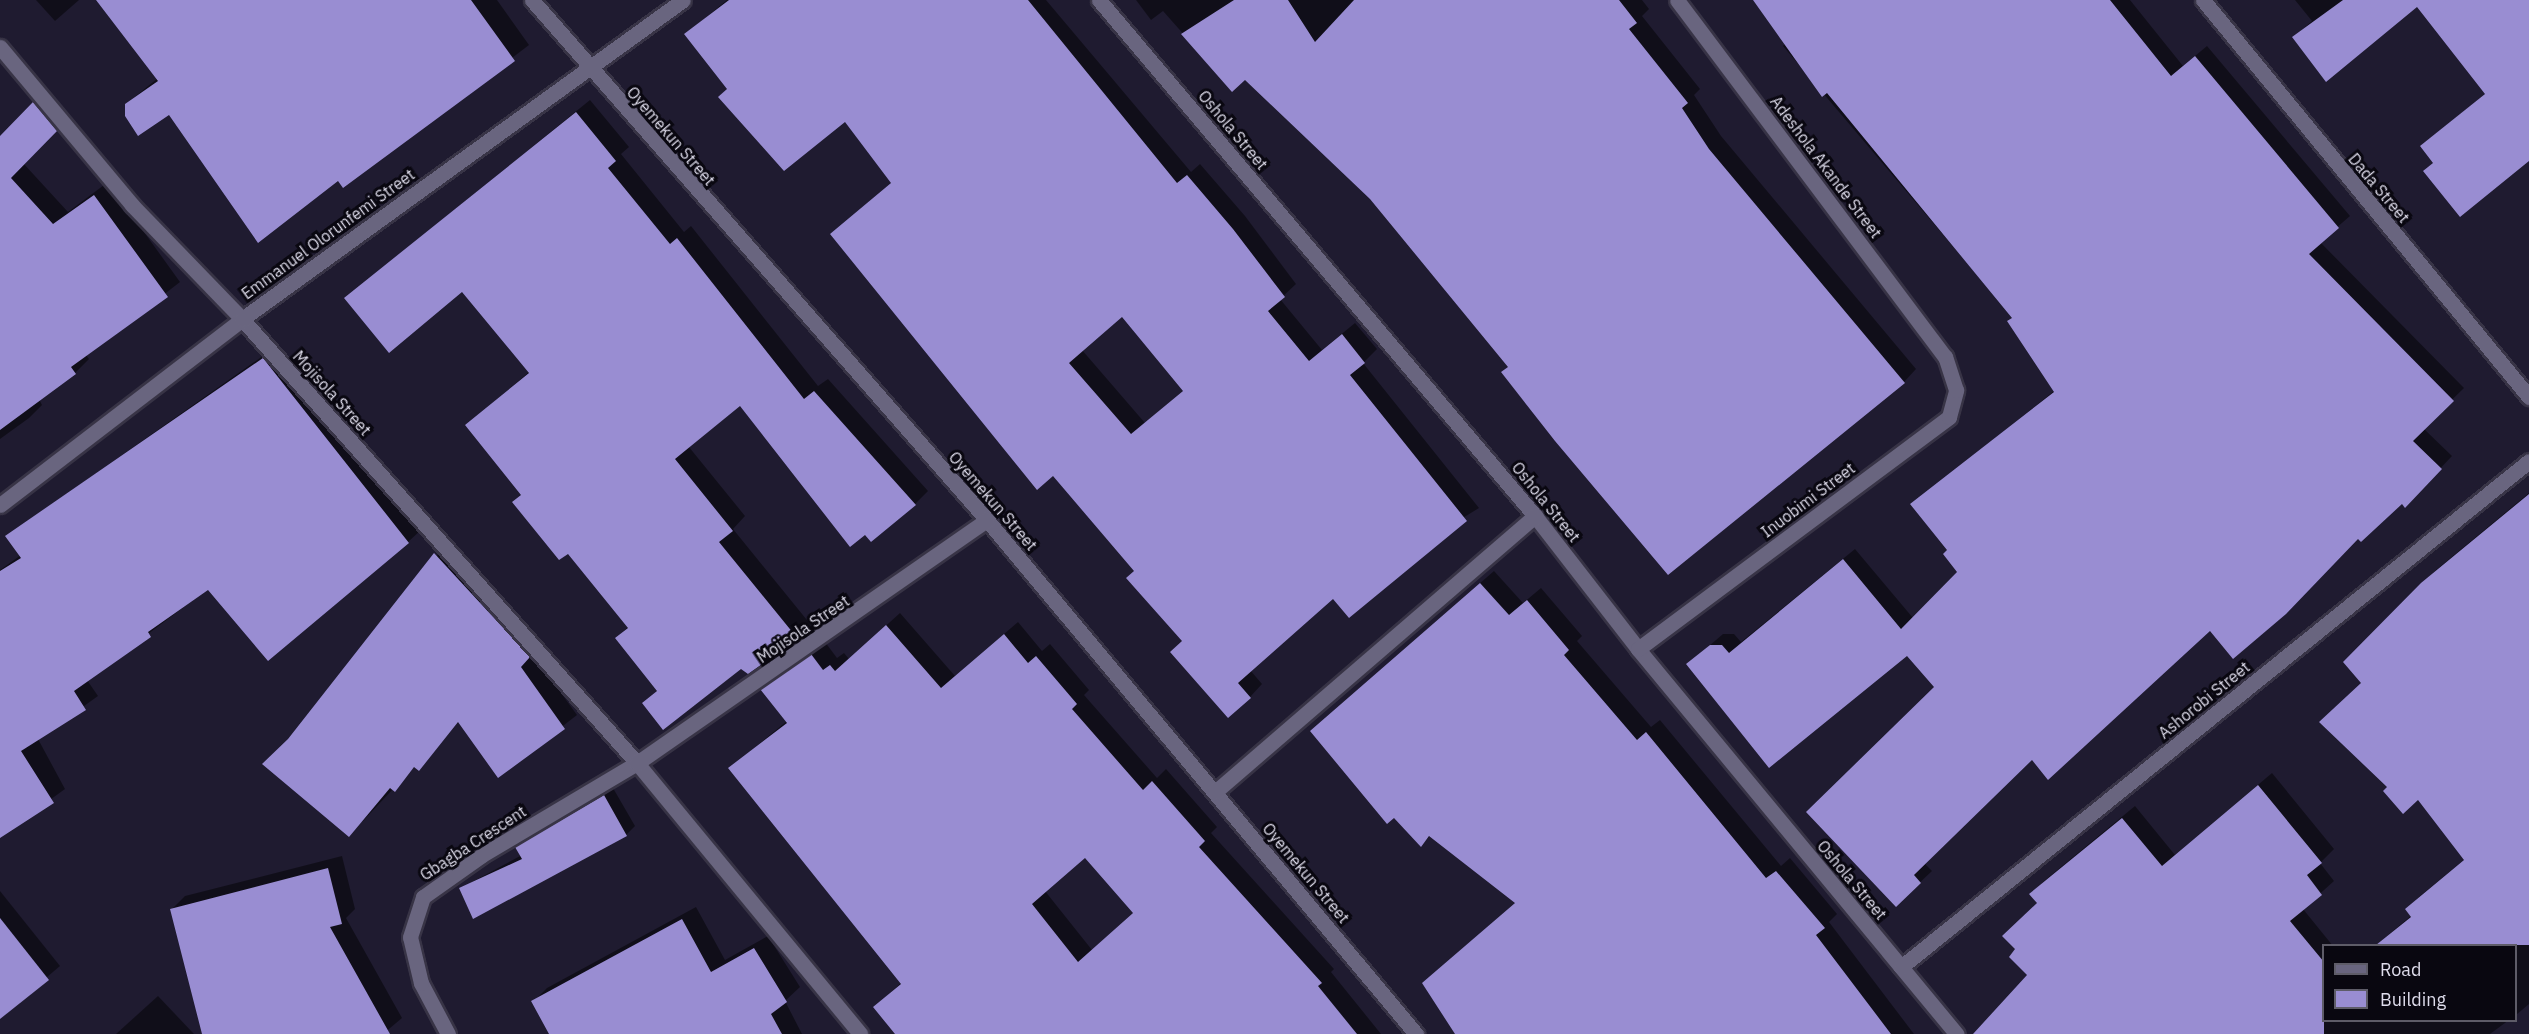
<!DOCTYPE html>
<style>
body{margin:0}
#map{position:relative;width:2529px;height:1034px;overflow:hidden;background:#1f1b30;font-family:"IBM Plex Sans",sans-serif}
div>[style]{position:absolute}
.shadow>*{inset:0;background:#0007}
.building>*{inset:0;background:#998dd2}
.roads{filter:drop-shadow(2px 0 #383446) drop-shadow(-2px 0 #383446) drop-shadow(0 2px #383446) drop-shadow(0 -2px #383446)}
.street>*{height:15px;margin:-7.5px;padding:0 7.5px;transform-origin:7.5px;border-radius:7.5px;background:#69657f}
span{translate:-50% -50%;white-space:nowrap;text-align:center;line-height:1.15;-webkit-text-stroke:6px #090710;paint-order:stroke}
.street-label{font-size:16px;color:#dedceb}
.legend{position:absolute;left:2322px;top:944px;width:195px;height:78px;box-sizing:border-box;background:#090710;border:2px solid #5e5c68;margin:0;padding:8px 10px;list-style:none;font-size:18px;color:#dedceb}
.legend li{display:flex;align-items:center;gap:12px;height:30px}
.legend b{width:30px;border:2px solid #5e5c68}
</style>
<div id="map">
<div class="shadow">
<i style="clip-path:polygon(36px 0,79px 0,55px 21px)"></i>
<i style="clip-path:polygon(98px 0,497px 0,529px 45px,343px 186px,338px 179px,169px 113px,126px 104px,158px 78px)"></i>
<i style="clip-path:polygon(evenodd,727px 0,1046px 0,1191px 172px,1200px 164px,1245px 216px,1296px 284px,1280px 299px,1322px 350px,1355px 323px,1377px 349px,1363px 363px,1479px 508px,1334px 597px,1250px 670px,1262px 684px,1250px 697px,1183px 641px,1136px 570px,1054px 474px,832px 234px,892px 182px,845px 120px,729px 89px,686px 34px,727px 0,1122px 315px,1184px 390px,1145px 423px,1082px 350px,1122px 315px)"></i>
<i style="clip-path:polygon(1136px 0,1642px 0,1649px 9px,1642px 16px,1700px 89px,1694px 95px,1721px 136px,1916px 369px,1904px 382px,1510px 366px,1371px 198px,1245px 78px,1233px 90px,1163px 11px,1151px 20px)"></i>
<i style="clip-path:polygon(1755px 0,2130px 0,2183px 66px,2207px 46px,2350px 216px,2320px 242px,2464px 388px,2423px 428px,2452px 456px,2416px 494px,2211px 629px,2032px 758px,1924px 863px,1932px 871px,1896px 905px,1936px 687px,1907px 654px,1688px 664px,1723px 634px,1734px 634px,1741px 642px,1855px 549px,1913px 618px,1959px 572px,1949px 550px,1912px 505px,2054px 391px,2013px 317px,1783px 46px,1788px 40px)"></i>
<i style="clip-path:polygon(2295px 0,2529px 0,2529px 156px,2435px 162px,2422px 146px,2486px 93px,2417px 5px,2294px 37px,2312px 21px)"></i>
<i style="clip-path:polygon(590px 100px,629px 147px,621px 154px,684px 232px,691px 226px,818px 386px,828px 379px,928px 491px,915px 504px,740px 404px,689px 447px,745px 516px,733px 529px,811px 625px,748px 672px,741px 667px,644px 703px,658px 690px,617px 638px,629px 626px,568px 551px,514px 502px,522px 494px,467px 425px,529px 372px,463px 290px,346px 298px)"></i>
<i style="clip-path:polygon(12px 151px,68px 212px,108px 182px,180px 282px,86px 355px,89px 359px,75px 373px,39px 399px,42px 405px,29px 418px,0 439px,0 162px)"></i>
<i style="clip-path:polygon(277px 346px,421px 530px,408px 542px,209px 588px,87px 680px,98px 696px,38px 739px,65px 789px,0 836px,0 570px,21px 555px,7px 536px)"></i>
<i style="clip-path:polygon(2529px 493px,2529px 1004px,2516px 1015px,2516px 946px,2375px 946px,2412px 915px,2407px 909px,2420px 896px,2465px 859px,2418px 798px,2389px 786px,2363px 682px,2346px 663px,2436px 570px)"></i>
<i style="clip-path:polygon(448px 542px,542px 644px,532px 653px,577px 715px,498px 776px,458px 720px,362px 822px,291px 738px)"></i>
<i style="clip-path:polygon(1494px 571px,1523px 603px,1541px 588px,1582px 636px,1577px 641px,1651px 727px,1660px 720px,1781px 866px,1790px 858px,1837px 914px,1829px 922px,1914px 1034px,1458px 1034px,1424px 983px,1516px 902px,1430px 836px,1421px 845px,1325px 718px)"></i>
<i style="clip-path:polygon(evenodd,900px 613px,955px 676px,1018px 622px,1042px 651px,1050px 644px,1089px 690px,1084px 695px,1157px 778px,1166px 769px,1217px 827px,1211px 833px,1334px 969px,1331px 972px,1381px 1034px,947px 1034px,875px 1007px,902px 982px,730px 768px,787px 721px,762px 690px,775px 676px,825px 642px,837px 658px,844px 653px,849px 659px,900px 613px,1085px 856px,1134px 912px,1092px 950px,1045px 891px,1085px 856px)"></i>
<i style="clip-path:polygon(2272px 773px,2334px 849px,2320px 863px,2334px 881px,2303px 909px,2333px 946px,2324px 946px,2324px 1020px,2509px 1020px,2490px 1034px,1992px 1034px,2030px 975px,2017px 949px,2038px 902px,2031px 894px,2044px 881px,2135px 806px,2175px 855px)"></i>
<i style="clip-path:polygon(613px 788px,635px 826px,626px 835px,461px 888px,522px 855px,517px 847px,526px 838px)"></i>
<i style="clip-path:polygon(342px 856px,355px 909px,346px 918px,402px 1018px,383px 1034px,204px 1034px,172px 909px,185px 896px)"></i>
<i style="clip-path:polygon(0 891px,60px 966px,0 1017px)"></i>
<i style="clip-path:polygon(696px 907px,725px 960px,768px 936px,800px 987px,785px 1001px,802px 1034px,551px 1034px,533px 1002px,547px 988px)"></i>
<i style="clip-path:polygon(158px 996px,194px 1034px,116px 1034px)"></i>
</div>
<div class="building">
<i style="clip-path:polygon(96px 0,471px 0,515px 61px,343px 188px,338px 181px,258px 243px,169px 115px,138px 136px,125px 116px,125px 104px,158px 81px)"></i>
<i style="clip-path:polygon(evenodd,729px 0,1028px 0,1177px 183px,1187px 175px,1233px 229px,1285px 297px,1268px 311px,1309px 361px,1342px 334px,1365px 363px,1350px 375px,1467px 521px,1349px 618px,1333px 599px,1238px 683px,1251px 698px,1228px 718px,1170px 652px,1182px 641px,1126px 578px,1134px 571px,1053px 476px,1037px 490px,830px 234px,891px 183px,845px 122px,784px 171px,718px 97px,727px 89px,684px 34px,729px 0,1122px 317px,1183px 391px,1131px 434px,1069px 363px,1122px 317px)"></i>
<i style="clip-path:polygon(1234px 0,1288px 0,1315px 42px,1354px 0,1619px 0,1637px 23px,1629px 29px,1688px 103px,1682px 108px,1709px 149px,1905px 383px,1668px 575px,1555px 441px,1501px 372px,1508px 367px,1370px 199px,1245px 80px,1232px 92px,1181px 34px)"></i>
<i style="clip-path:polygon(1753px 0,2110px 0,2171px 76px,2195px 56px,2339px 228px,2309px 254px,2454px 401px,2413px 441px,2442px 469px,2405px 508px,2402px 504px,2361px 542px,2358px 539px,2286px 614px,2233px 659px,2210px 631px,2048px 780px,2032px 760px,1914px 875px,1921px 883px,1896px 907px,1806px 812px,1934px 687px,1907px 656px,1769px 768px,1686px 664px,1710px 645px,1722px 645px,1729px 653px,1843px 559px,1901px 629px,1957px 572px,1943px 554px,1947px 550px,1910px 504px,2054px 392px,2007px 321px,2012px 318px,1827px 93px,1822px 97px)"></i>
<i style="clip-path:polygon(2343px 0,2529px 0,2529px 161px,2460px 217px,2423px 171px,2433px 163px,2420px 146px,2485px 94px,2417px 7px,2326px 82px,2292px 37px)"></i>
<i style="clip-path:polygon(33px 102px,57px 131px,11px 178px,53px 224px,94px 195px,168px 297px,71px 367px,76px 374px,0 430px,0 136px)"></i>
<i style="clip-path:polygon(576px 112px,616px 161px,608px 168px,670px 244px,677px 238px,804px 399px,814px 391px,916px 505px,871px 542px,865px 535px,850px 547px,740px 406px,675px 459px,733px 531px,719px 542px,798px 639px,748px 674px,741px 669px,663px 730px,642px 703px,657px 691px,615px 638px,628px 628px,568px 554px,559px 560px,512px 502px,521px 495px,465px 425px,529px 373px,462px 292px,389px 353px,344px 298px)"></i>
<i style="clip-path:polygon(263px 358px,409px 543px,268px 661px,208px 590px,148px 632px,151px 637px,74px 691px,86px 710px,21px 751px,54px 803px,0 838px,0 571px,21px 558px,5px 536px)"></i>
<i style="clip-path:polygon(2529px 494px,2529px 945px,2376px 945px,2411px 917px,2405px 909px,2464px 860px,2418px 800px,2403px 814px,2383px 791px,2387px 787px,2319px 722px,2361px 683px,2343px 662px,2421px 583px)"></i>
<i style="clip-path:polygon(434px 553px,530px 657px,521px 667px,565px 729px,498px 778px,458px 722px,419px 771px,414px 767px,395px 792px,390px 788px,349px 837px,262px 764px,288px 739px)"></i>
<i style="clip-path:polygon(1480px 583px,1509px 615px,1527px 600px,1569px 650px,1564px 655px,1637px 740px,1646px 732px,1766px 878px,1776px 871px,1825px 928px,1816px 935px,1891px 1034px,1455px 1034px,1422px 983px,1515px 903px,1429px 836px,1421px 847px,1394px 818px,1387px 824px,1310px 731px)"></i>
<i style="clip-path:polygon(evenodd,886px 625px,941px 688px,1004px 634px,1028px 663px,1036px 656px,1077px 704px,1072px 709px,1143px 790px,1152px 781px,1205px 841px,1199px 847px,1322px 983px,1318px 986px,1357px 1034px,895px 1034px,873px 1007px,901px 984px,728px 768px,787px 723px,760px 689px,811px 654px,823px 670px,830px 665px,835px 671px,886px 625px,1085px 858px,1133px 913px,1078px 962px,1032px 904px,1085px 858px)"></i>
<i style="clip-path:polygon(2258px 785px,2322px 863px,2307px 875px,2322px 895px,2290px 921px,2324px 962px,2324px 1034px,1973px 1034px,2027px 975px,2009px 957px,2015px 949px,2002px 936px,2037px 903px,2029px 894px,2122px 818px,2162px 866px)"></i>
<i style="clip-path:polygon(604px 795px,627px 836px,473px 919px,459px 888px,522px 859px,515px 847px)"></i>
<i style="clip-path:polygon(328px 868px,342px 924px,330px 927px,390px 1034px,202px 1034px,170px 909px)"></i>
<i style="clip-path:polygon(0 918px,49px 980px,0 1019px)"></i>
<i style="clip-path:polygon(682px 919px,711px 972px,754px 948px,787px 1002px,771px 1014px,782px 1034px,549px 1034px,531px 1001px)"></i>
</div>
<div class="roads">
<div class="street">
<i style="left:532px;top:0;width:691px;rotate:48.81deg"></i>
<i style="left:987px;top:520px;width:670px;rotate:50.15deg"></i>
<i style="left:1099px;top:0;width:676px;rotate:49.8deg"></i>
<i style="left:1535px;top:516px;width:168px;rotate:52.2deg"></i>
<i style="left:1638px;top:649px;width:500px;rotate:50.4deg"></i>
<i style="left:2203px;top:0;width:514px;rotate:50.61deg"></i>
<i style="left:0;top:47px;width:206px;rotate:50.1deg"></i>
<i style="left:132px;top:205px;width:158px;rotate:46deg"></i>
<i style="left:242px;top:319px;width:594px;rotate:48.34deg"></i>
<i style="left:637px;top:763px;width:351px;rotate:50.5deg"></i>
<i style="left:0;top:505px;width:305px;rotate:-37.5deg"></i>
<i style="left:242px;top:319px;width:544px;rotate:-35.88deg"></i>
<i style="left:1638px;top:649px;width:388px;rotate:-36.7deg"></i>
<i style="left:1949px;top:417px;width:28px;rotate:-75deg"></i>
<i style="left:1956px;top:390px;width:35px;rotate:-108deg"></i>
<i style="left:1945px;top:357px;width:446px;rotate:-126.9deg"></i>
<i style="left:1215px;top:792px;width:423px;rotate:-40.8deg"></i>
<i style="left:1901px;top:967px;width:806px;rotate:-38.86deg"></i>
<i style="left:448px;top:1034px;width:58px;rotate:-117.9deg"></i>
<i style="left:421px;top:983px;width:47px;rotate:-103.4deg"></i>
<i style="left:410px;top:937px;width:42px;rotate:-72deg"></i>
<i style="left:423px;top:897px;width:72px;rotate:-35.4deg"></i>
<i style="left:482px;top:855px;width:180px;rotate:-30.7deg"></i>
<i style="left:637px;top:763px;width:426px;rotate:-34.8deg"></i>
</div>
</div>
<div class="street-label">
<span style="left:1233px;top:130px;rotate:50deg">Oshola Street</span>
<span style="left:671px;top:136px;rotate:49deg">Oyemekun Street</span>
<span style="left:1826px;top:167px;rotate:53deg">Adeshola Akande Street</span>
<span style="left:2379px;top:188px;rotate:50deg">Dada Street</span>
<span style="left:328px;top:234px;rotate:-36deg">Emmanuel Olorunfemi Street</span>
<span style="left:332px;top:393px;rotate:48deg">Mojisola Street</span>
<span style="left:1808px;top:500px;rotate:-37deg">Inuobimi Street</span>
<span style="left:993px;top:501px;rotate:49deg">Oyemekun Street</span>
<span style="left:1546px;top:502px;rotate:51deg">Oshola Street</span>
<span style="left:803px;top:629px;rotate:-34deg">Mojisola Street</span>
<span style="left:2204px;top:700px;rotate:-39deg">Ashorobi Street</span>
<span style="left:473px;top:843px;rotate:-33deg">Gbagba Crescent</span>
<span style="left:1306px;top:873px;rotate:50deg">Oyemekun Street</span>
<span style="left:1852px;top:880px;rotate:50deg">Oshola Street</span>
</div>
<ul class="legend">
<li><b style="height:8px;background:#69657f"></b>Road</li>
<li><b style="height:16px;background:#998dd2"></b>Building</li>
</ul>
</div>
